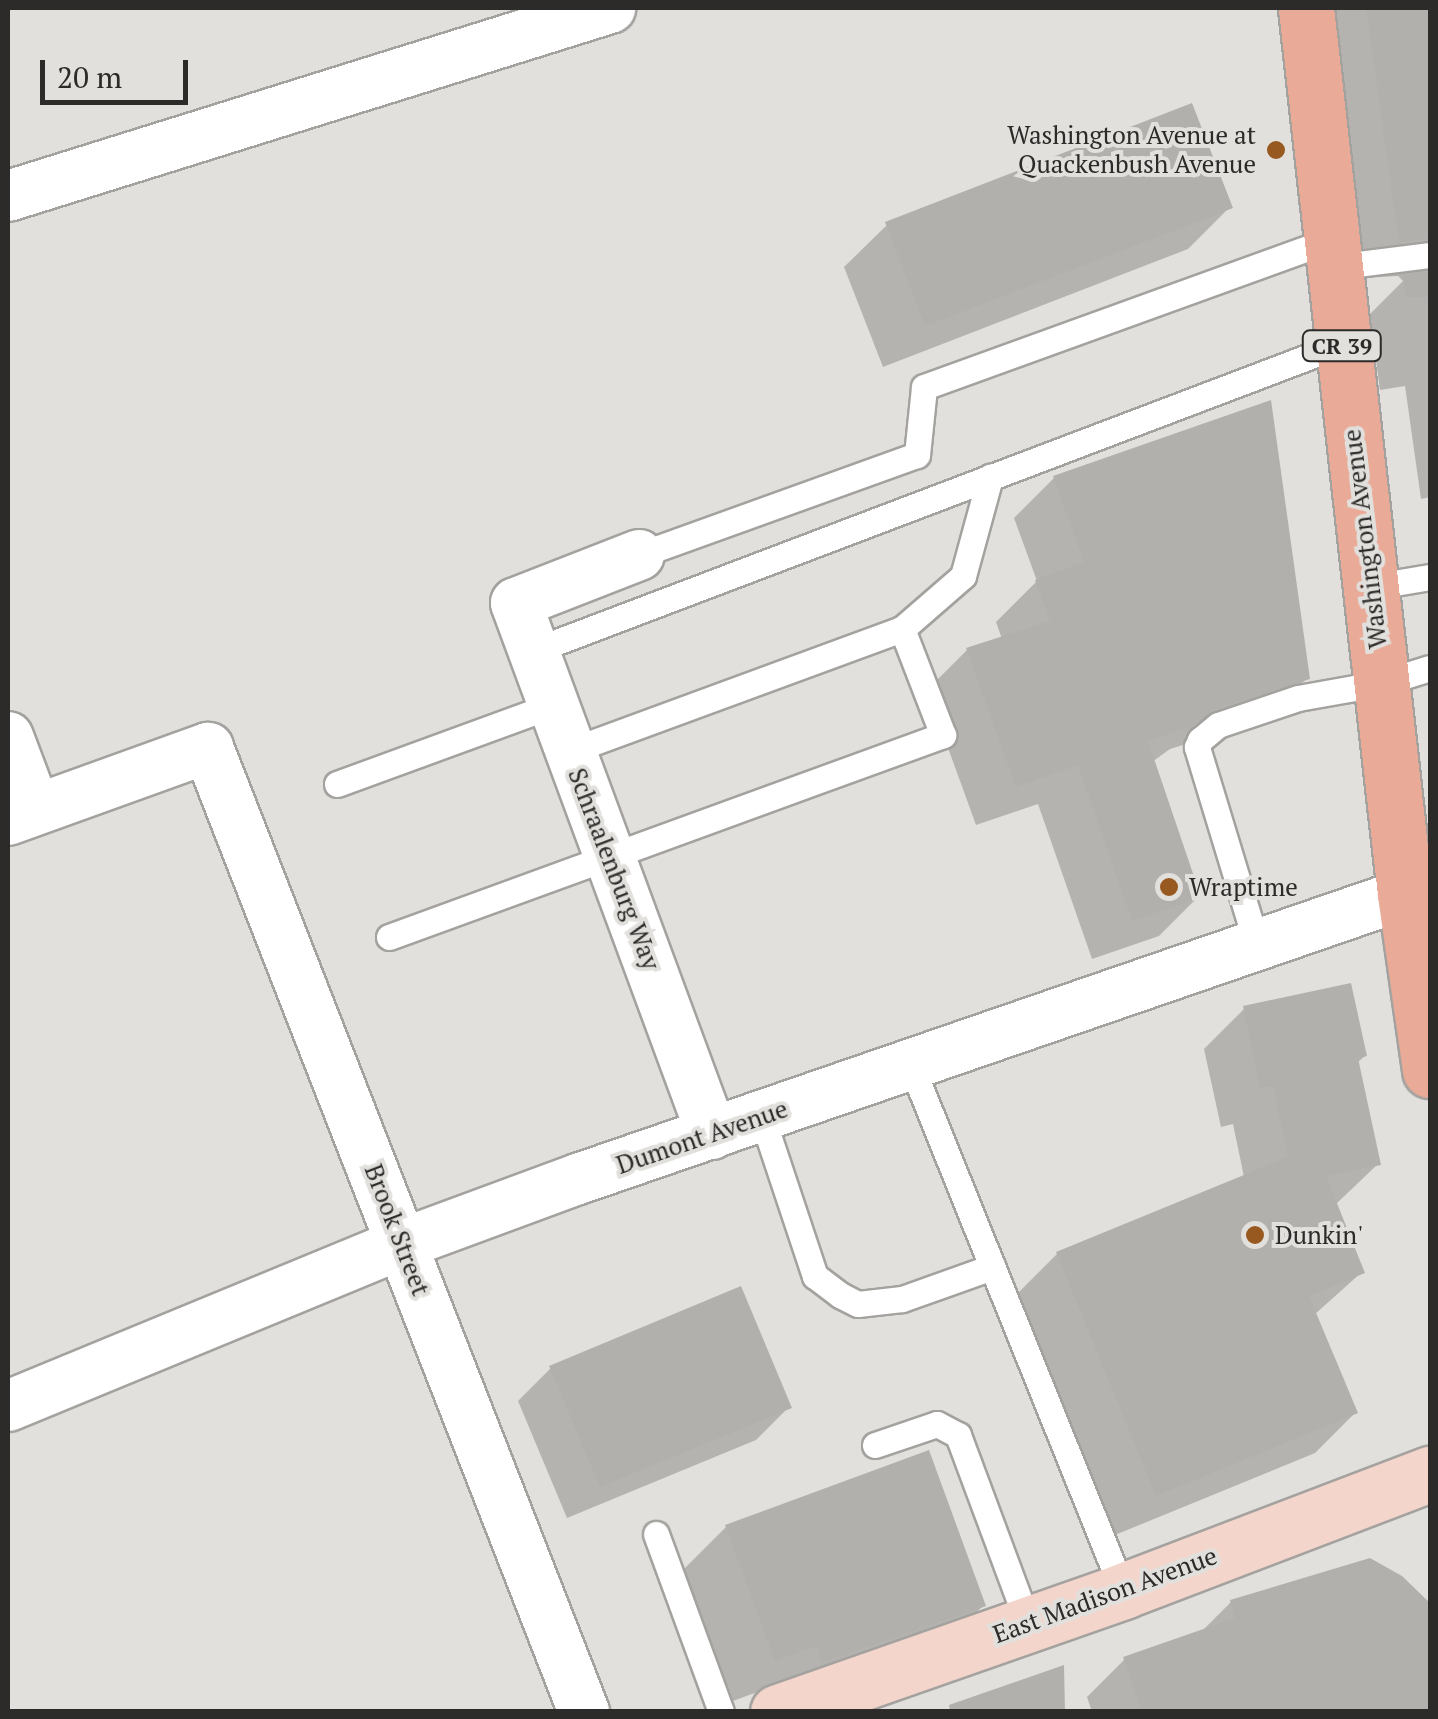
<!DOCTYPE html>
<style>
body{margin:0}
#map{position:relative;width:1438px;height:1719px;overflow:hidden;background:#e2e0dd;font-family:"PT Serif",serif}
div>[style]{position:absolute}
.shadow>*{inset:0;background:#0003}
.building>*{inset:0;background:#b2b0ad}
.roads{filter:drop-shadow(2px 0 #a4a29f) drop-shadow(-2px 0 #a4a29f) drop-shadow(0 2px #a4a29f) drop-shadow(0 -2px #a4a29f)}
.lane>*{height:25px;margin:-12.5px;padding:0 12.5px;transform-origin:12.5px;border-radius:12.5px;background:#fff}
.street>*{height:50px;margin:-25px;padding:0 25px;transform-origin:25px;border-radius:25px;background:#fff}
.secondary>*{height:55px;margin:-27.5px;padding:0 27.5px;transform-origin:27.5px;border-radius:27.5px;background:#f4d5cb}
.primary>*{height:55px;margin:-27.5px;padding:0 27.5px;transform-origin:27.5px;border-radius:27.5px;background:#e9aa97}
.dots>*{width:28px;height:28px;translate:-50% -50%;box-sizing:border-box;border:5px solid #e2e0dd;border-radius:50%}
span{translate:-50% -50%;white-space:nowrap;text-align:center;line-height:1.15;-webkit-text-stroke:8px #e2e0dd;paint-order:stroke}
.shield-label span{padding:2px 8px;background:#e2e0dd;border:2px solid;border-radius:8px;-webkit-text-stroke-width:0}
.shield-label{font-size:22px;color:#2c2b2a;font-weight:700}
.poi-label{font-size:25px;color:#2c2b2a}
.right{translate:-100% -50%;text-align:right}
.left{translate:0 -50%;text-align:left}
.street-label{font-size:25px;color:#2c2b2a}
.frame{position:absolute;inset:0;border:10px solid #2c2b2a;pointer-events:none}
.scale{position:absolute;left:40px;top:60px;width:148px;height:45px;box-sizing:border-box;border:5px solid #2c2b2a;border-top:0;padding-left:12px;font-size:30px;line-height:35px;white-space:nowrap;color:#2c2b2a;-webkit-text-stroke:8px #e2e0dd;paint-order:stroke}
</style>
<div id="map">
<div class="shadow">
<i style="clip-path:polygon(1325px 8px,1430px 8px,1430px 497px,1421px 499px,1405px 386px,1380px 390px,1370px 314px,1403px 281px,1398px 276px,1362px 278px)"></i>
<i style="clip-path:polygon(1230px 207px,1188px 249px,883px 367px,844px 267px,887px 225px)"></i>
<i style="clip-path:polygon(1054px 478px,1307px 678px,1267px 719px,1170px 749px,1152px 762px,1199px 896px,1159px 936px,1092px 959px,1038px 804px,976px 825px,927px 690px,967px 650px,1002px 639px,996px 622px,1037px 581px,1014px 518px)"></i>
<i style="clip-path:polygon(1244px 1009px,1365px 1056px,1357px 1063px,1378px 1164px,1335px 1205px,1362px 1272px,1314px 1315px,1355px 1413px,1315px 1453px,1115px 1535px,1017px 1294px,1057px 1254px,1244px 1177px,1233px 1124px,1221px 1127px,1204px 1049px)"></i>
<i style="clip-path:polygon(551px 1368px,789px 1407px,756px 1440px,567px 1518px,518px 1401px)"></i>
<i style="clip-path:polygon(726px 1527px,984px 1605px,941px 1647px,773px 1686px,733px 1701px,684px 1569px)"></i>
<i style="clip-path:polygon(1231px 1602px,1427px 1603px,1430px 1610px,1430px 1712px,1092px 1712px,1087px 1697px,1124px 1660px,1200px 1633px)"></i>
</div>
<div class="building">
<i style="clip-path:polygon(1366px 8px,1430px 8px,1430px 239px,1399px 242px)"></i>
<i style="clip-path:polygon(1192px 103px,1233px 208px,925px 326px,885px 222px)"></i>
<i style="clip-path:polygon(1430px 271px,1430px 296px,1406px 298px,1403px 275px)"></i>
<i style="clip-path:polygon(1271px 400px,1310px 679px,1213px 710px,1192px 726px,1148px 741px,1201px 897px,1132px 921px,1078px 765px,1016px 787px,966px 648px,1050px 621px,1035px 580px,1084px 562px,1053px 476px)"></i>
<i style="clip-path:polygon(1351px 983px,1367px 1056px,1358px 1058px,1381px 1165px,1326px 1176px,1365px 1273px,1309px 1296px,1358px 1413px,1156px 1496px,1056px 1252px,1288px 1157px,1273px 1086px,1260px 1088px,1243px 1006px)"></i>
<i style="clip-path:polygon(741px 1286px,792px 1408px,600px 1487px,549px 1366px)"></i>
<i style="clip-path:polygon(929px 1450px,986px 1606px,822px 1663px,816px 1646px,775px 1661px,725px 1525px)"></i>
<i style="clip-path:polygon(1370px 1558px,1402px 1576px,1430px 1603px,1430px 1712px,1142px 1712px,1123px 1657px,1235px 1618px,1230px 1600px)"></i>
<i style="clip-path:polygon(1064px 1665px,1065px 1712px,950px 1712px,949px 1705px)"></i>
</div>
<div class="roads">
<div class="lane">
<i style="left:1333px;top:267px;width:98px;rotate:-7.1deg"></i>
<i style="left:639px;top:555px;width:295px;rotate:-19.8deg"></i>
<i style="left:917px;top:455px;width:68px;rotate:-84.1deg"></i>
<i style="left:924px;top:387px;width:431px;rotate:-19.9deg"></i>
<i style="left:1370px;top:587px;width:61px;rotate:-9.5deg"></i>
<i style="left:533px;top:651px;width:865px;rotate:-20.78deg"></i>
<i style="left:570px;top:751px;width:354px;rotate:-20.2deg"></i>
<i style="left:902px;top:629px;width:81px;rotate:-41deg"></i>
<i style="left:963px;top:576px;width:103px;rotate:-74.7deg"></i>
<i style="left:337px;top:784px;width:230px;rotate:-20.1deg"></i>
<i style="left:389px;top:937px;width:590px;rotate:-20.03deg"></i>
<i style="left:943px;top:735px;width:114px;rotate:-111.1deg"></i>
<i style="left:1257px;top:945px;width:207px;rotate:-106.9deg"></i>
<i style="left:1197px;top:747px;width:8px;rotate:-67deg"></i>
<i style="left:1200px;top:740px;width:23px;rotate:-40deg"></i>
<i style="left:1218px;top:725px;width:84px;rotate:-18.6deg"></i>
<i style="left:1298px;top:698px;width:85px;rotate:-10.1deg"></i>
<i style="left:1382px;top:683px;width:50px;rotate:-17.4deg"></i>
<i style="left:911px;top:1065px;width:567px;rotate:68.05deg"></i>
<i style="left:762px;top:1117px;width:168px;rotate:71.6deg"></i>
<i style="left:815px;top:1276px;width:31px;rotate:37deg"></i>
<i style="left:840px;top:1295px;width:20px;rotate:27deg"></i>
<i style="left:858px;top:1304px;width:44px;rotate:-6.5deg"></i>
<i style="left:902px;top:1299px;width:96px;rotate:-19.6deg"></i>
<i style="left:875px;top:1445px;width:65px;rotate:-18.7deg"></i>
<i style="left:937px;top:1424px;width:24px;rotate:28deg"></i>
<i style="left:958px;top:1435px;width:201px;rotate:69.6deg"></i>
<i style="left:656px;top:1534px;width:189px;rotate:69.9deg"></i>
</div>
<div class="street">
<i style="left:8px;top:196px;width:631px;rotate:-17.34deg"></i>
<i style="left:639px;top:555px;width:132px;rotate:158.7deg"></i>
<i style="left:516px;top:603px;width:566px;rotate:69.74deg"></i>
<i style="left:8px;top:737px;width:77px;rotate:69.4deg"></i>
<i style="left:8px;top:820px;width:213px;rotate:-19.8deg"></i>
<i style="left:208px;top:748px;width:1035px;rotate:68.69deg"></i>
<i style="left:8px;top:1406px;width:426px;rotate:-22.4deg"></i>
<i style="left:402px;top:1244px;width:188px;rotate:-20.3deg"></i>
<i style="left:578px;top:1179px;width:875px;rotate:-19.01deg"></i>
</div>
<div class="secondary">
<i style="left:778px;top:1712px;width:366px;rotate:-19.3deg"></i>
<i style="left:1123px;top:1591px;width:329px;rotate:-20.9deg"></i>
</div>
<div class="primary">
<i style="left:1306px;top:8px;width:892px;rotate:83.62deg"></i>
<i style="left:1405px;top:894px;width:178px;rotate:81.9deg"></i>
</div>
</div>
<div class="dots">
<i style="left:1276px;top:150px;background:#97591f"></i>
<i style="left:1169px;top:887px;background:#97591f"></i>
<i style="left:1255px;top:1235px;background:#97591f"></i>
</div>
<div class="shield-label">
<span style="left:1342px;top:346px">CR 39</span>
</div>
<div class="poi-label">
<span class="right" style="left:1256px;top:150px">Washington Avenue at<br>Quackenbush Avenue</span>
<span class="left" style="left:1189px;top:887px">Wraptime</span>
<span class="left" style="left:1275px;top:1235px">Dunkin'</span>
</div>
<div class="street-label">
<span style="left:1365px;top:539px;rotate:-97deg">Washington Avenue</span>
<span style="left:614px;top:869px;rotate:69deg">Schraalenburg Way</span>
<span style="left:702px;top:1137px;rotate:-19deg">Dumont Avenue</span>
<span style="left:397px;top:1230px;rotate:69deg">Brook Street</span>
<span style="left:1105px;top:1595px;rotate:-20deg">East Madison Avenue</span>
</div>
<div class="frame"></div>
<div class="scale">20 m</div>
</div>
